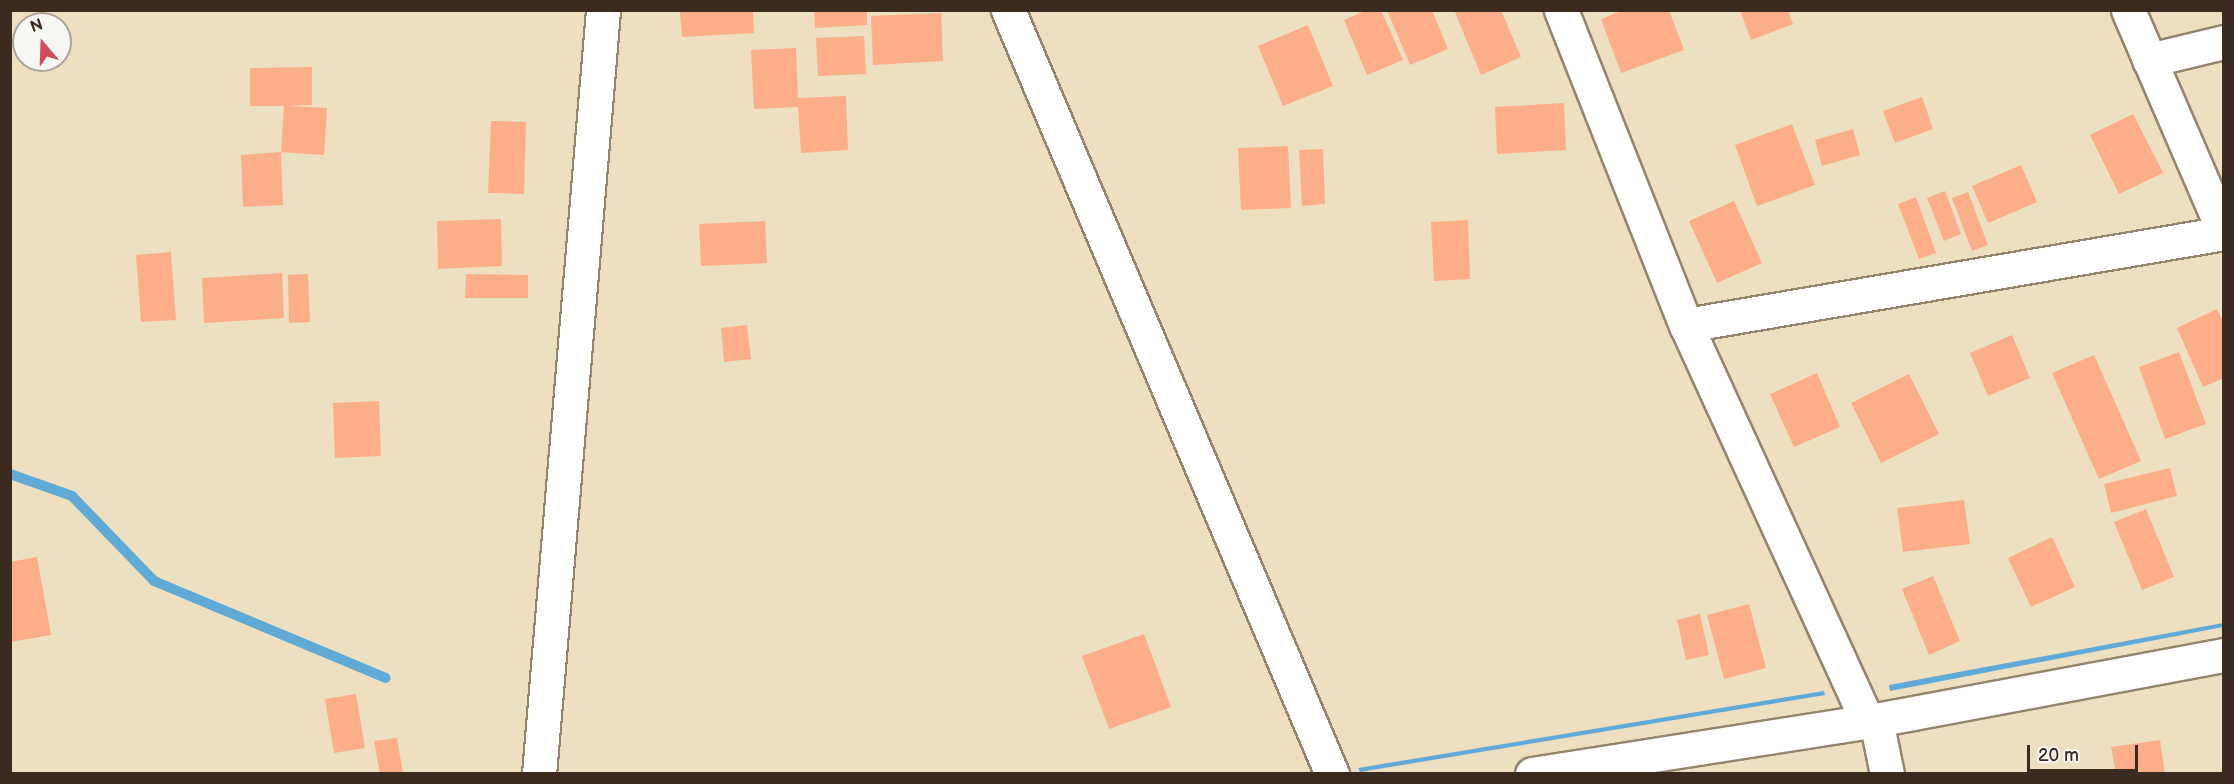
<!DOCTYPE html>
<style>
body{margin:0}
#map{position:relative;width:2234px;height:784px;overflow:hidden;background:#ece0c0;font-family:"Balsamiq Sans",sans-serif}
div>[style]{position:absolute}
.water>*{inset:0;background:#5faad7}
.stream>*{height:10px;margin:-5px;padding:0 5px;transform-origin:5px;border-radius:5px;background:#5faad7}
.building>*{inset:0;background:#fcae88}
.roads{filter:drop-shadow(2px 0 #94856f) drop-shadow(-2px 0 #94856f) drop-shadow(0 2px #94856f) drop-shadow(0 -2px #94856f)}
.minor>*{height:33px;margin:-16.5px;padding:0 16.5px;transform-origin:16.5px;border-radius:16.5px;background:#fff}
span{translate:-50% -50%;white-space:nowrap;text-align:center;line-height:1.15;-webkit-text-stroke:4.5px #f6f6f2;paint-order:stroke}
.frame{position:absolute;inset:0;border:12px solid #3b2a1e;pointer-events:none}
.north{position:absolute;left:12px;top:12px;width:60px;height:60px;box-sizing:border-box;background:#f6f6f2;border:2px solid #aba49d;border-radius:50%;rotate:341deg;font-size:16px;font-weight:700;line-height:24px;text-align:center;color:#3b2a1e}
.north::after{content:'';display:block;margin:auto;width:21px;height:27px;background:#d1495b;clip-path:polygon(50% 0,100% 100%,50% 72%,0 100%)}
.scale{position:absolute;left:2027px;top:745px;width:111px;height:27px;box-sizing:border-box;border:3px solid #3b2a1e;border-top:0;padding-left:8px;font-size:18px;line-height:21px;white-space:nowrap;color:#3b2a1e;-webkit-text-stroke:4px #f6f6f2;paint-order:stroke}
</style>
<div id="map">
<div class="water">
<i style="clip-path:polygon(2223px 623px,2223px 627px,1890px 691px,1889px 685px)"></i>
<i style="clip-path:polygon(1824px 691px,1825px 695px,1360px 772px,1358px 768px)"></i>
</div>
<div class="stream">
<i style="left:10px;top:474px;width:66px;rotate:19.5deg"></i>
<i style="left:72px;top:496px;width:118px;rotate:46deg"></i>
<i style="left:154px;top:581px;width:251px;rotate:22.7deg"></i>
</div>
<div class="building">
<i style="clip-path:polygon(753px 10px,754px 33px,682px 37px,680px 12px)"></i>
<i style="clip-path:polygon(814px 10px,867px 10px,867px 25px,815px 28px)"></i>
<i style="clip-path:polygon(1367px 10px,1381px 10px,1403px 60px,1367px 75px,1344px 20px)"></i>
<i style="clip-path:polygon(1387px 10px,1432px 10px,1448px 49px,1410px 65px)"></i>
<i style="clip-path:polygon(1454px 10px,1501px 10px,1521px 57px,1481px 75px)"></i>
<i style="clip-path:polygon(1624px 10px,1669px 10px,1684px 50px,1621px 73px,1601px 19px)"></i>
<i style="clip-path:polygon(1740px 10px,1788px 10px,1793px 24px,1751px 40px)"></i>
<i style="clip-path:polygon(941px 13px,943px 61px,873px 65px,871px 16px)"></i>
<i style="clip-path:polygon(1308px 25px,1333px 86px,1283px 106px,1258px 46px)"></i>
<i style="clip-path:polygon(864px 36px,866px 74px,818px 76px,816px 38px)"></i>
<i style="clip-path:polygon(796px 48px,798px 98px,846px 96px,848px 150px,801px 153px,798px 107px,754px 109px,751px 50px)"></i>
<i style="clip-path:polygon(312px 67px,312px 105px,288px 106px,327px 108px,324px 155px,281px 152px,283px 205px,243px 207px,241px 155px,281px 152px,284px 106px,250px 106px,250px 68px)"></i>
<i style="clip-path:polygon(1922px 97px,1933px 129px,1895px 143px,1883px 111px)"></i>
<i style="clip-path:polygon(1564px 103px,1566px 150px,1497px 154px,1495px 107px)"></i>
<i style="clip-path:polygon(2133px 114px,2163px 173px,2119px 194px,2090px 135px)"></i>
<i style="clip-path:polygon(491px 121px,526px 122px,524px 194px,488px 193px)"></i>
<i style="clip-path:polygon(1792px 124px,1815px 185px,1757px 206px,1735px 145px)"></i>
<i style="clip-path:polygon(1853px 129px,1860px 155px,1822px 166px,1815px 140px)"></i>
<i style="clip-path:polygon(1288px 146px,1291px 208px,1241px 210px,1238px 148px)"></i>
<i style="clip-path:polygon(1323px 149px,1325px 204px,1302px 206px,1299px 150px)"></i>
<i style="clip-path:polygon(2021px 165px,2037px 202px,1988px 223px,1972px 186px)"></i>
<i style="clip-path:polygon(1945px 191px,1961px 234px,1944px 241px,1927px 198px)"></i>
<i style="clip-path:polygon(1968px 192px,1988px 245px,1972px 251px,1952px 198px)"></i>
<i style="clip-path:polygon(1916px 197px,1936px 253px,1919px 259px,1898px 204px)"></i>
<i style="clip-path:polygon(1734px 201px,1762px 263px,1717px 283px,1689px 221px)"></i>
<i style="clip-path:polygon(501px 219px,502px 266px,438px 269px,437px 221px)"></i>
<i style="clip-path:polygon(1468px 220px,1470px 279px,1434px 281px,1431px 222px)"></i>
<i style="clip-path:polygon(765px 221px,767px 263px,701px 266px,699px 224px)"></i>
<i style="clip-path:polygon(171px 252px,176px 320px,141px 322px,136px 255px)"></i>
<i style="clip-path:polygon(282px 273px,284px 318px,204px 323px,202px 278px)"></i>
<i style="clip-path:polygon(308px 274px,310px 322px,289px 323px,288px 275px)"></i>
<i style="clip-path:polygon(466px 274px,528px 275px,528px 298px,465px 298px)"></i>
<i style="clip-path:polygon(2217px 309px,2224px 323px,2224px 378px,2203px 387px,2177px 328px)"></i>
<i style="clip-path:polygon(747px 325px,751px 359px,724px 362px,721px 328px)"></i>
<i style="clip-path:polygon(2012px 335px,2030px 378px,1988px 396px,1970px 353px)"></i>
<i style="clip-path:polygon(2179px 352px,2206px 424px,2165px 439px,2139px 367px)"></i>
<i style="clip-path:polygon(2094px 355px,2141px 461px,2099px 479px,2052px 373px)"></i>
<i style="clip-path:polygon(1817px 373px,1840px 427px,1794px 447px,1770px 394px)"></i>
<i style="clip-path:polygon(1909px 374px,1939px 434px,1881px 463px,1851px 403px)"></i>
<i style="clip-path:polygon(379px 401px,381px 456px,335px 458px,333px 403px)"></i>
<i style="clip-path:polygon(2170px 468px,2177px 496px,2111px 513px,2104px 484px)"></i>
<i style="clip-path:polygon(1964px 500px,1970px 544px,1903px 552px,1897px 508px)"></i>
<i style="clip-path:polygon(2146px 509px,2174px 577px,2142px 590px,2114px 522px)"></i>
<i style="clip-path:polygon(2052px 537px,2075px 587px,2031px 607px,2008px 558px)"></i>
<i style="clip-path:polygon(37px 557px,51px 635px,10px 642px,10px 562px)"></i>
<i style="clip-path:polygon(1933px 576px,1960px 641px,1929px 655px,1902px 589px)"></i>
<i style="clip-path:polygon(1749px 604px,1766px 668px,1724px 679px,1707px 615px)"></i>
<i style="clip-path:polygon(1700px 614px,1709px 655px,1686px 660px,1677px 620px)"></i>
<i style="clip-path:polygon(1144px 634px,1171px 707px,1109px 729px,1082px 656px)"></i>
<i style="clip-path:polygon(356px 694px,365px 748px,334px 753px,325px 699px)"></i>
<i style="clip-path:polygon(397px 738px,403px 774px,380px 774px,374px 741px)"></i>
<i style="clip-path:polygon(2160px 740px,2165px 774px,2116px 774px,2111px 747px)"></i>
</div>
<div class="roads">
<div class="minor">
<i style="left:1008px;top:10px;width:830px;rotate:67.02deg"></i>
<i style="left:1561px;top:10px;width:339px;rotate:68.4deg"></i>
<i style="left:1686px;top:325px;width:435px;rotate:65.4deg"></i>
<i style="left:2128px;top:10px;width:242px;rotate:66.6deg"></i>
<i style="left:2149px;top:60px;width:77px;rotate:-13.5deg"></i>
<i style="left:1686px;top:325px;width:546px;rotate:-9.7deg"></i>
<i style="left:1876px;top:720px;width:55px;rotate:78.5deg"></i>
<i style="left:539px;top:774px;width:767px;rotate:-85.21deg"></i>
<i style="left:1532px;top:774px;width:348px;rotate:-8.9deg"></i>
<i style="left:1876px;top:720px;width:354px;rotate:-10.6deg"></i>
</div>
</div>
<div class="frame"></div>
<div class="north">N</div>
<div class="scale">20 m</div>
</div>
